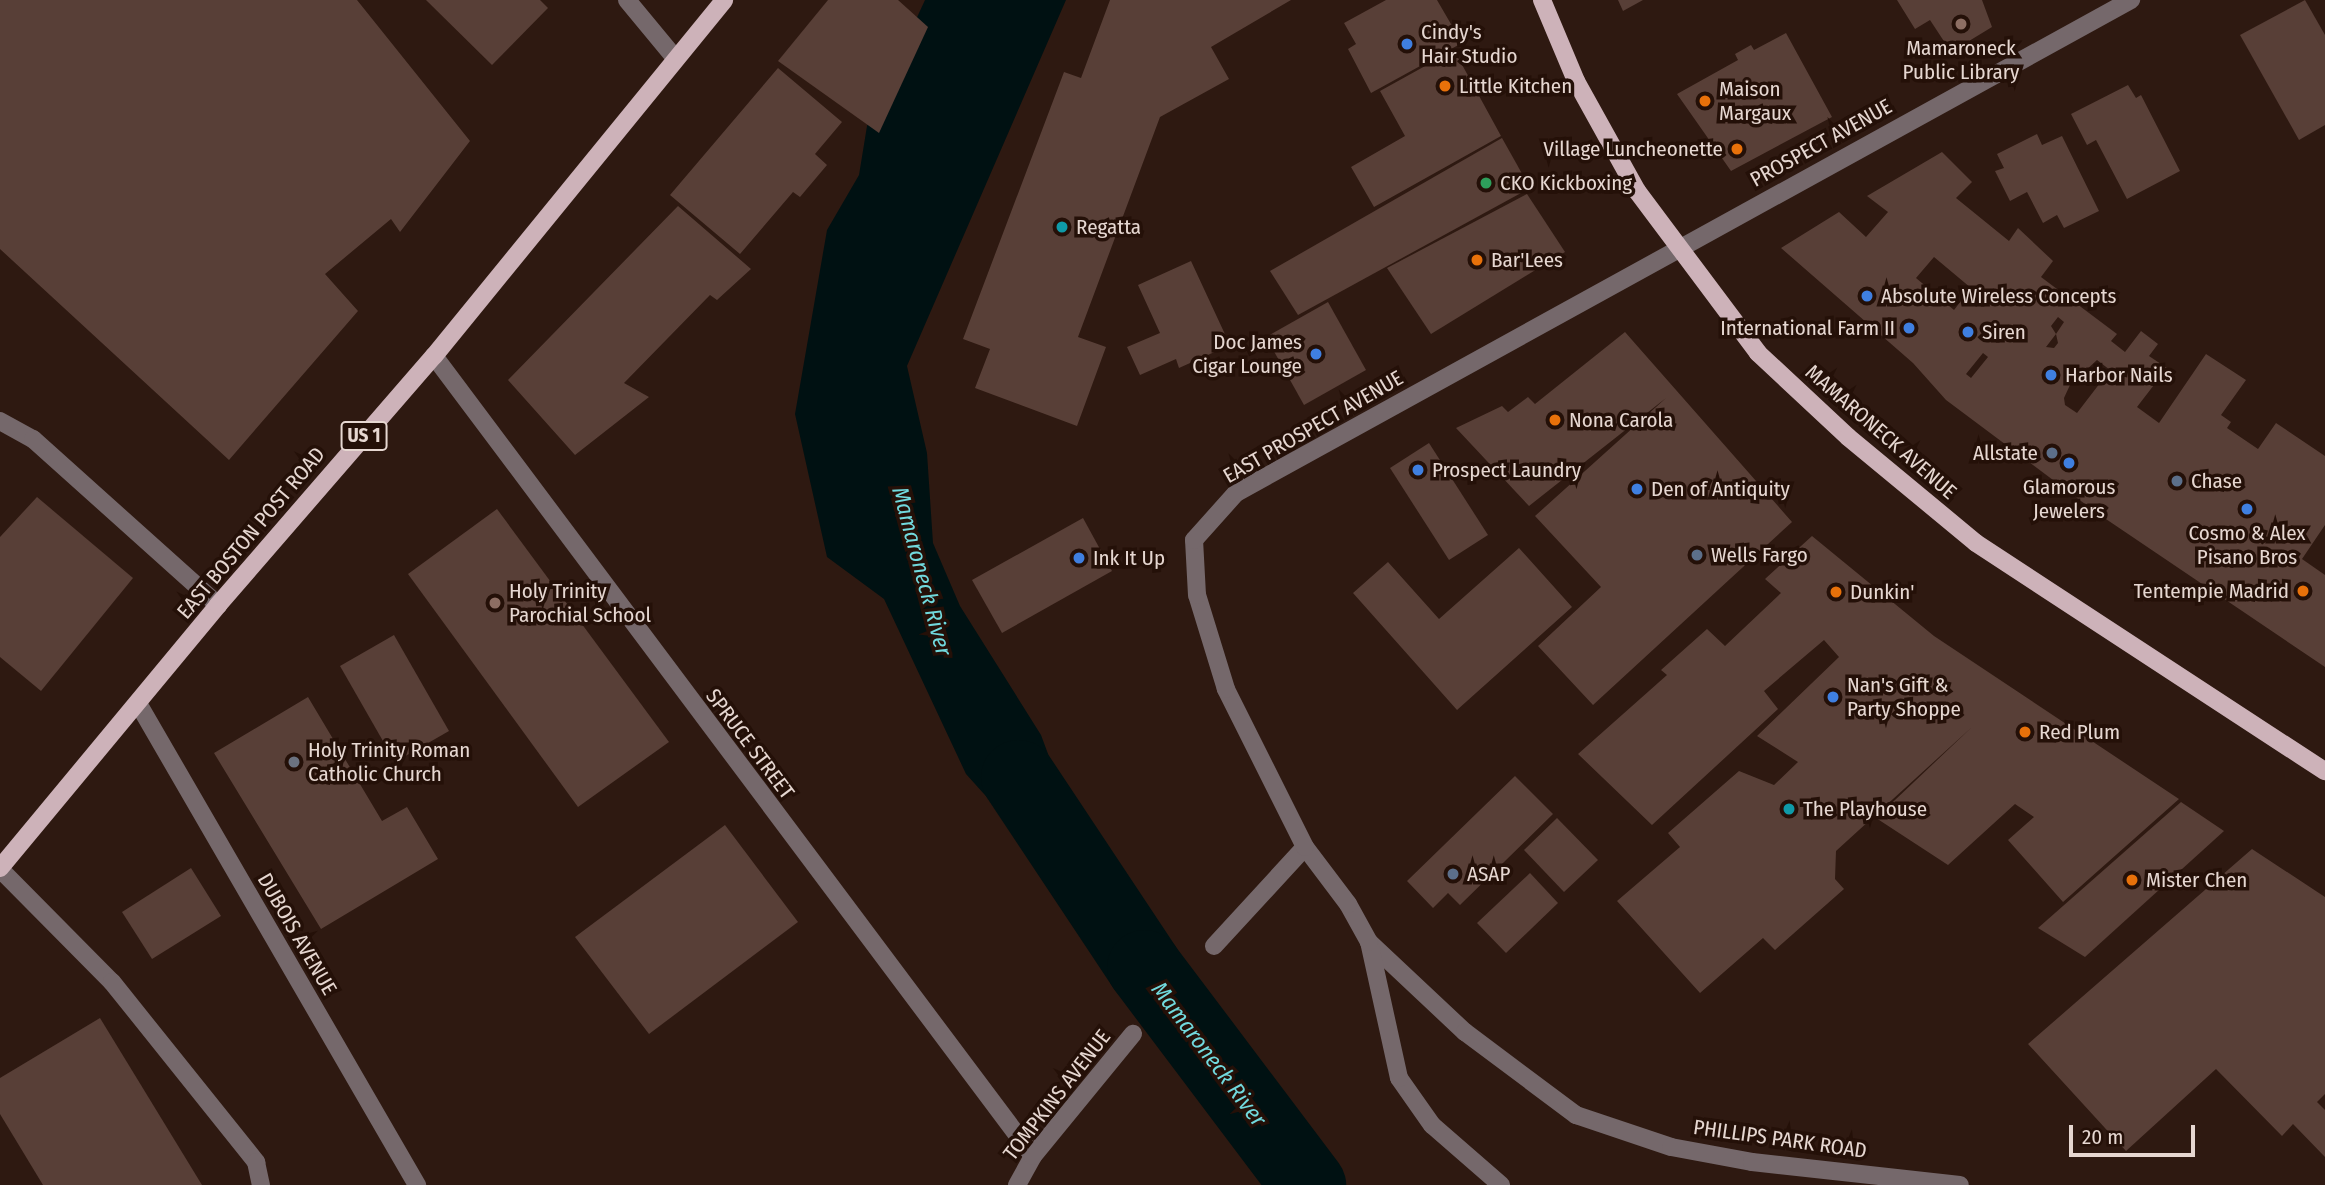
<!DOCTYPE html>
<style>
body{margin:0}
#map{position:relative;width:2325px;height:1185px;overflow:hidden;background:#2e1911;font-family:"Fira Sans Condensed",sans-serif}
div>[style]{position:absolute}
.water>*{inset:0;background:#001112}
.river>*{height:75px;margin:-37.5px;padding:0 37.5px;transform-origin:37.5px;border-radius:37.5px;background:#001112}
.building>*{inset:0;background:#583f37}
.minor>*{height:18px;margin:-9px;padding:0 9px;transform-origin:9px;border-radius:9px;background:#75686b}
.major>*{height:18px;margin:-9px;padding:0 9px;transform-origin:9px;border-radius:9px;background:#cdb2b9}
.dots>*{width:19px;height:19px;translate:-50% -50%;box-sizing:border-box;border:4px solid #241008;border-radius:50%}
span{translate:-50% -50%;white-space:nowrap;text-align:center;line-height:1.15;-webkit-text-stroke:7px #241008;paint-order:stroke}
.shield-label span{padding:2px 5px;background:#241008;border:2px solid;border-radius:5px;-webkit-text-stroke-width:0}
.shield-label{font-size:19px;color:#e6d7d1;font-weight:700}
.poi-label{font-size:21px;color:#e6d7d1}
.left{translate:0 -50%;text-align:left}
.right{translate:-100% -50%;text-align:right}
.street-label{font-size:21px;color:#e6d7d1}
.water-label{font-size:23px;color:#71d9dd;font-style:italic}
.scale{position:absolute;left:2069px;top:1125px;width:126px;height:32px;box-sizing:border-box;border:4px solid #e6d7d1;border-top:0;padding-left:9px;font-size:21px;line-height:24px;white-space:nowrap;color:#e6d7d1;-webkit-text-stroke:5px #241008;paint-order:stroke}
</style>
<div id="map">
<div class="water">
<i style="clip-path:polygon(925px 0,1066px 0,907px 366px,927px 453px,933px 543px,960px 606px,1041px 735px,1082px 845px,1064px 883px,966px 774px,884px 599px,827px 557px,795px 414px,827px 230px,859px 175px,867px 126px)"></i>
</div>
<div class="river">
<i style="left:1018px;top:777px;width:228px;rotate:56.4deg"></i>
<i style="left:1144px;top:967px;width:273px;rotate:53deg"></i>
</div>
<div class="building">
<i style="clip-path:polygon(0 0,357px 0,470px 141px,400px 232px,391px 219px,325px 274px,358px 311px,229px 460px,0 249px)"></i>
<i style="clip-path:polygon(426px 0,540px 0,548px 8px,492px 65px)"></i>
<i style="clip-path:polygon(828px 0,898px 0,928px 27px,879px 133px,778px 61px)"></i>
<i style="clip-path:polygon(1110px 0,1291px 0,1211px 47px,1229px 79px,1160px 117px,1078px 337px,1106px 347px,1077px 426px,975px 388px,990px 349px,963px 339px,1064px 72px,1081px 78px)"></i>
<i style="clip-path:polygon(1386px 0,1437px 0,1462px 43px,1371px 93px,1348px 49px,1356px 44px,1344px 23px)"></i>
<i style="clip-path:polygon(1618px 0,1643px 0,1623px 11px)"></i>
<i style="clip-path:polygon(1897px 0,1982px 0,1992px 27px,1951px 52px,1930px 20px,1915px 29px)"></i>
<i style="clip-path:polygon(2305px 0,2325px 35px,2325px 125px,2299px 140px,2240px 35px)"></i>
<i style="clip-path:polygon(1786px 33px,1832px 117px,1731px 171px,1677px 94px,1738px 60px,1735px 54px,1751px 45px,1754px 50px)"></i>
<i style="clip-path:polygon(1454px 50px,1501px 136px,1374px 207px,1351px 167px,1405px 136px,1380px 91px)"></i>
<i style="clip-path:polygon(778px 68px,842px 122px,815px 154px,827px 165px,800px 197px,793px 192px,740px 254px,670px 195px)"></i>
<i style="clip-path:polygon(2128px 85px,2136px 98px,2141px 95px,2180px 171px,2127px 199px,2096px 140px,2087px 145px,2071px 114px)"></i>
<i style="clip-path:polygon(2037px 134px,2042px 145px,2062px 136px,2099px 211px,2064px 228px,2057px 215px,2043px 223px,2027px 192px,2010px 201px,1995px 171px,2004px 168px,1997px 154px)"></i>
<i style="clip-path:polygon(1502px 138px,1530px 188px,1298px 315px,1270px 271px)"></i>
<i style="clip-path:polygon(evenodd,1942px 152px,1972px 182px,1956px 198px,2009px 241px,2018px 228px,2053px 261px,2041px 277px,2117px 334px,2111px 341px,2125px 352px,2141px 331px,2158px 344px,2149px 356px,2167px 368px,2137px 407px,2159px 423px,2206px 354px,2246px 380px,2221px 415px,2231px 422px,2227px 428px,2258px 449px,2276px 423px,2325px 456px,2325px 525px,2302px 559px,2325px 575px,2325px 667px,2097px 513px,1946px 400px,1913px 363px,1781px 248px,1839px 212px,1866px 237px,1888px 212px,1867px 196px,1942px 152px,1934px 257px,1971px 288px,1954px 310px,1916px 278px,1934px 257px,1942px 152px,2058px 317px,2064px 322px,2056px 334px,2058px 343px,2054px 348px,2046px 347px,2056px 334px,2051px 326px,2058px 317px,1942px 152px,1983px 353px,1988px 357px,1971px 378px,1966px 374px,1983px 353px,1942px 152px,2097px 360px,2110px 370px,2077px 413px,2065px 405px,2064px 398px,2070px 385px,2097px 360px)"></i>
<i style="clip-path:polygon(1527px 194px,1565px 252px,1431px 334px,1387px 268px)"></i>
<i style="clip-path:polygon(678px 206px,751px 269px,717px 300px,710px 295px,624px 383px,649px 397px,575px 455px,508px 380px)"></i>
<i style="clip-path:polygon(1191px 261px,1230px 345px,1179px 368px,1176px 359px,1140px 375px,1127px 347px,1160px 333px,1138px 285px)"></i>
<i style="clip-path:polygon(1328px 302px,1366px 370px,1304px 405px,1266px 337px)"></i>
<i style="clip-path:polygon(1625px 332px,1792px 522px,1593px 705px,1538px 646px,1601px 587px,1535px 516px,1666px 398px,1529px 506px,1456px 428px,1502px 406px,1508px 412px,1528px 397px,1535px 404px)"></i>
<i style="clip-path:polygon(1429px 443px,1488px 535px,1449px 560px,1390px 468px)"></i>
<i style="clip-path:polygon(37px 497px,133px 578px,41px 691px,0 657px,0 537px)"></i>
<i style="clip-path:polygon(497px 509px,669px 742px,578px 807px,408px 574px)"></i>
<i style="clip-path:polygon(1083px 518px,1112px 571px,1002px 633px,972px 580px)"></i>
<i style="clip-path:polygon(1812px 536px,1934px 636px,2179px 799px,2063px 902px,2008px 840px,2034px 817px,2015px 804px,1948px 865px,1876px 818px,1972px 727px,1836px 851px,1835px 879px,1844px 889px,1775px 950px,1763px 938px,1700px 993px,1617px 901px,1680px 847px,1668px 833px,1739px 771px,1774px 785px,1798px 762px,1757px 736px,1839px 657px,1824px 640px,1764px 691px,1778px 709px,1652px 825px,1578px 754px,1667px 675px,1661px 670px,1707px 629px,1725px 646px,1781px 593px,1765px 579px)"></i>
<i style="clip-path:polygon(1519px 548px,1572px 607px,1457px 710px,1353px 593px,1388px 562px,1439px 619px)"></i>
<i style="clip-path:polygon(394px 635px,449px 731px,395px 762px,340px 666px)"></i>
<i style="clip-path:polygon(308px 697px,382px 821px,407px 807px,438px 859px,321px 929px,214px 753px)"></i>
<i style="clip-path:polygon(1515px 776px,1553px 814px,1460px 905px,1448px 893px,1433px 908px,1407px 881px)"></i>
<i style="clip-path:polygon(2181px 802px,2224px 831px,2085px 957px,2038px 928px)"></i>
<i style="clip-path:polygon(1557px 818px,1598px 860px,1564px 892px,1524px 850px)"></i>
<i style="clip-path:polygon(725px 825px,798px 922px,649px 1034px,575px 937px)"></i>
<i style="clip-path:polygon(2252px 849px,2325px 897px,2325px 1094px,2317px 1102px,2325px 1110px,2325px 1157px,2293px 1124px,2282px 1136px,2216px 1069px,2126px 1151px,2028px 1044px)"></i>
<i style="clip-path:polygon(191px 868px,221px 916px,152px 959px,122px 912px)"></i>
<i style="clip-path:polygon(1530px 873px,1558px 903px,1506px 953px,1477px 923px)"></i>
<i style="clip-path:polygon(100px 1018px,202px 1185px,43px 1185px,0 1114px,0 1078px)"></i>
</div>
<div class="minor">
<i style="left:627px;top:0;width:75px;rotate:50.4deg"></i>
<i style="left:434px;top:356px;width:999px;rotate:53.18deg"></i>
<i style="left:0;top:421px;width:38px;rotate:29deg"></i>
<i style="left:33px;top:439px;width:249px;rotate:41.9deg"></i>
<i style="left:139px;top:705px;width:555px;rotate:59.92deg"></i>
<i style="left:0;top:869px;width:159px;rotate:45.3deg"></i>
<i style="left:112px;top:982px;width:231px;rotate:51.3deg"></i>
<i style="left:256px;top:1162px;width:24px;rotate:78deg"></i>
<i style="left:1369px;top:942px;width:132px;rotate:43.2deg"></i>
<i style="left:1465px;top:1032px;width:139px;rotate:36.8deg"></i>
<i style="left:1576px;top:1115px;width:100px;rotate:18.6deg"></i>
<i style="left:1671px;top:1147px;width:82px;rotate:10.5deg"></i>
<i style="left:1752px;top:1162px;width:209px;rotate:6.3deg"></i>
<i style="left:1214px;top:946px;width:134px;rotate:-47.4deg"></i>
<i style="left:1017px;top:1185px;width:33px;rotate:-61deg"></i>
<i style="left:1033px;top:1156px;width:158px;rotate:-50.7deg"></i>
<i style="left:1501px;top:1185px;width:91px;rotate:-139deg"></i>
<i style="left:1432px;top:1125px;width:57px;rotate:-125.1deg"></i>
<i style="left:1399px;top:1078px;width:139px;rotate:-102.4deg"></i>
<i style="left:1369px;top:942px;width:43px;rotate:-118.9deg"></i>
<i style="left:1348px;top:904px;width:71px;rotate:-127deg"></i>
<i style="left:1305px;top:847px;width:177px;rotate:-116.6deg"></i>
<i style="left:1226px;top:689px;width:98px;rotate:-107.1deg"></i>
<i style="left:1197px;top:595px;width:55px;rotate:-93.1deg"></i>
<i style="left:1194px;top:540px;width:63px;rotate:-48.2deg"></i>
<i style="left:1236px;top:493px;width:1022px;rotate:-28.85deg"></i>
</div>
<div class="major">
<i style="left:1542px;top:0;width:88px;rotate:67.2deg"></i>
<i style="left:1576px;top:81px;width:126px;rotate:61deg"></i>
<i style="left:1637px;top:191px;width:202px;rotate:53.2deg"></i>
<i style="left:1758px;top:353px;width:123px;rotate:43deg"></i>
<i style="left:1848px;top:437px;width:166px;rotate:39.6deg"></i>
<i style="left:1976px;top:543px;width:417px;rotate:33.2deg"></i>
<i style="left:0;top:868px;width:342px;rotate:-50.3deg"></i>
<i style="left:218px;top:605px;width:330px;rotate:-49.1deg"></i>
<i style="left:434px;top:356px;width:459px;rotate:-50.8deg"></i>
</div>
<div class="dots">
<i style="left:1961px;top:24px;background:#8d6e63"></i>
<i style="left:1407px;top:44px;background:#3f7fe0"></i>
<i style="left:1445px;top:86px;background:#e8710a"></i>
<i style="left:1705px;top:101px;background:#e8710a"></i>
<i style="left:1737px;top:149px;background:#e8710a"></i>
<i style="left:1486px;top:183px;background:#2e9e5b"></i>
<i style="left:1062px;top:227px;background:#0f9aa8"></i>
<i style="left:1477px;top:260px;background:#e8710a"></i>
<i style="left:1867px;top:296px;background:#3f7fe0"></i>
<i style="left:1909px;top:328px;background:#3f7fe0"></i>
<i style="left:1968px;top:332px;background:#3f7fe0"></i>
<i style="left:1316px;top:354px;background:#3f7fe0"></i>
<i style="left:2051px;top:375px;background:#3f7fe0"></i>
<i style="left:1555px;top:420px;background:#e8710a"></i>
<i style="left:2052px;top:453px;background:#5c6f8a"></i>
<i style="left:2069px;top:463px;background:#3f7fe0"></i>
<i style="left:1418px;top:470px;background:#3f7fe0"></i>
<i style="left:2177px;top:481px;background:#5c6f8a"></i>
<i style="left:1637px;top:489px;background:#3f7fe0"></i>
<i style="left:2247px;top:509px;background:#3f7fe0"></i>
<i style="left:1697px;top:555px;background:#5c6f8a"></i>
<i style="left:1079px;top:558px;background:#3f7fe0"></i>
<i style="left:2303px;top:591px;background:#e8710a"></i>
<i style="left:1836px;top:592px;background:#e8710a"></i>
<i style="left:495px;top:603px;background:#8d6e63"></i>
<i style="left:1833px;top:697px;background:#3f7fe0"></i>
<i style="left:2025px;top:732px;background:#e8710a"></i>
<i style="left:294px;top:762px;background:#6b7280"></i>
<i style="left:1789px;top:809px;background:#0f9aa8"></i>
<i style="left:1453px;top:874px;background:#5c6f8a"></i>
<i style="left:2132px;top:880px;background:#e8710a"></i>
</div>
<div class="shield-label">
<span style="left:364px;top:436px">US 1</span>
</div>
<div class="poi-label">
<span class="left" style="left:1421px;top:44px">Cindy's<br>Hair Studio</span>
<span style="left:1961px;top:60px">Mamaroneck<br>Public Library</span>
<span class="left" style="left:1459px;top:86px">Little Kitchen</span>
<span class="left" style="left:1719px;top:101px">Maison<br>Margaux</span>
<span class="right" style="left:1723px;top:149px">Village Luncheonette</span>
<span class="left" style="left:1500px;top:183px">CKO Kickboxing</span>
<span class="left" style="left:1076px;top:227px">Regatta</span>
<span class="left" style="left:1491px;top:260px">Bar'Lees</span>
<span class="left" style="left:1881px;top:296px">Absolute Wireless Concepts</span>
<span class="right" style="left:1895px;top:328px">International Farm II</span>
<span class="left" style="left:1982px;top:332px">Siren</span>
<span class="right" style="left:1302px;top:354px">Doc James<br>Cigar Lounge</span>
<span class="left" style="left:2065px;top:375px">Harbor Nails</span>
<span class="left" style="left:1569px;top:420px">Nona Carola</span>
<span class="right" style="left:2038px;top:453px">Allstate</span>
<span class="left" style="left:1432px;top:470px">Prospect Laundry</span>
<span class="left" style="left:2191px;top:481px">Chase</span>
<span style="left:2069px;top:499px">Glamorous<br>Jewelers</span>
<span class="left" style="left:1651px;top:489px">Den of Antiquity</span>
<span style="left:2247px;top:545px">Cosmo &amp; Alex<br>Pisano Bros</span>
<span class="left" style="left:1711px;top:555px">Wells Fargo</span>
<span class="left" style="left:1093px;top:558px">Ink It Up</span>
<span class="left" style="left:509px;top:603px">Holy Trinity<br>Parochial School</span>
<span class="right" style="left:2289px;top:591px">Tentempie Madrid</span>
<span class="left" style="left:1850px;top:592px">Dunkin'</span>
<span class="left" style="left:1847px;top:697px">Nan's Gift &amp;<br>Party Shoppe</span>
<span class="left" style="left:2039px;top:732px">Red Plum</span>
<span class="left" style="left:308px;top:762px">Holy Trinity Roman<br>Catholic Church</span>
<span class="left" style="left:1803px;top:809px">The Playhouse</span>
<span class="left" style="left:1467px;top:874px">ASAP</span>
<span class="left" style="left:2146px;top:880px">Mister Chen</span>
</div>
<div class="street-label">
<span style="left:1821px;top:143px;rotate:-29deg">PROSPECT AVENUE</span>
<span style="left:1313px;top:427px;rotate:-30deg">EAST PROSPECT AVENUE</span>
<span style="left:1881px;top:432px;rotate:41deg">MAMARONECK AVENUE</span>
<span style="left:251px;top:533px;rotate:-50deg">EAST BOSTON POST ROAD</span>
<span style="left:750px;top:744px;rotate:53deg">SPRUCE STREET</span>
<span style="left:297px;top:934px;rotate:60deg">DUBOIS AVENUE</span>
<span style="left:1057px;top:1095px;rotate:-52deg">TOMPKINS AVENUE</span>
<span style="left:1780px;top:1139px;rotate:8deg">PHILLIPS PARK ROAD</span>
</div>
<div class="water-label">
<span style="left:922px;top:571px;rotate:75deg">Mamaroneck River</span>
<span style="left:1209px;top:1054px;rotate:53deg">Mamaroneck River</span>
</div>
<div class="scale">20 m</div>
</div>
